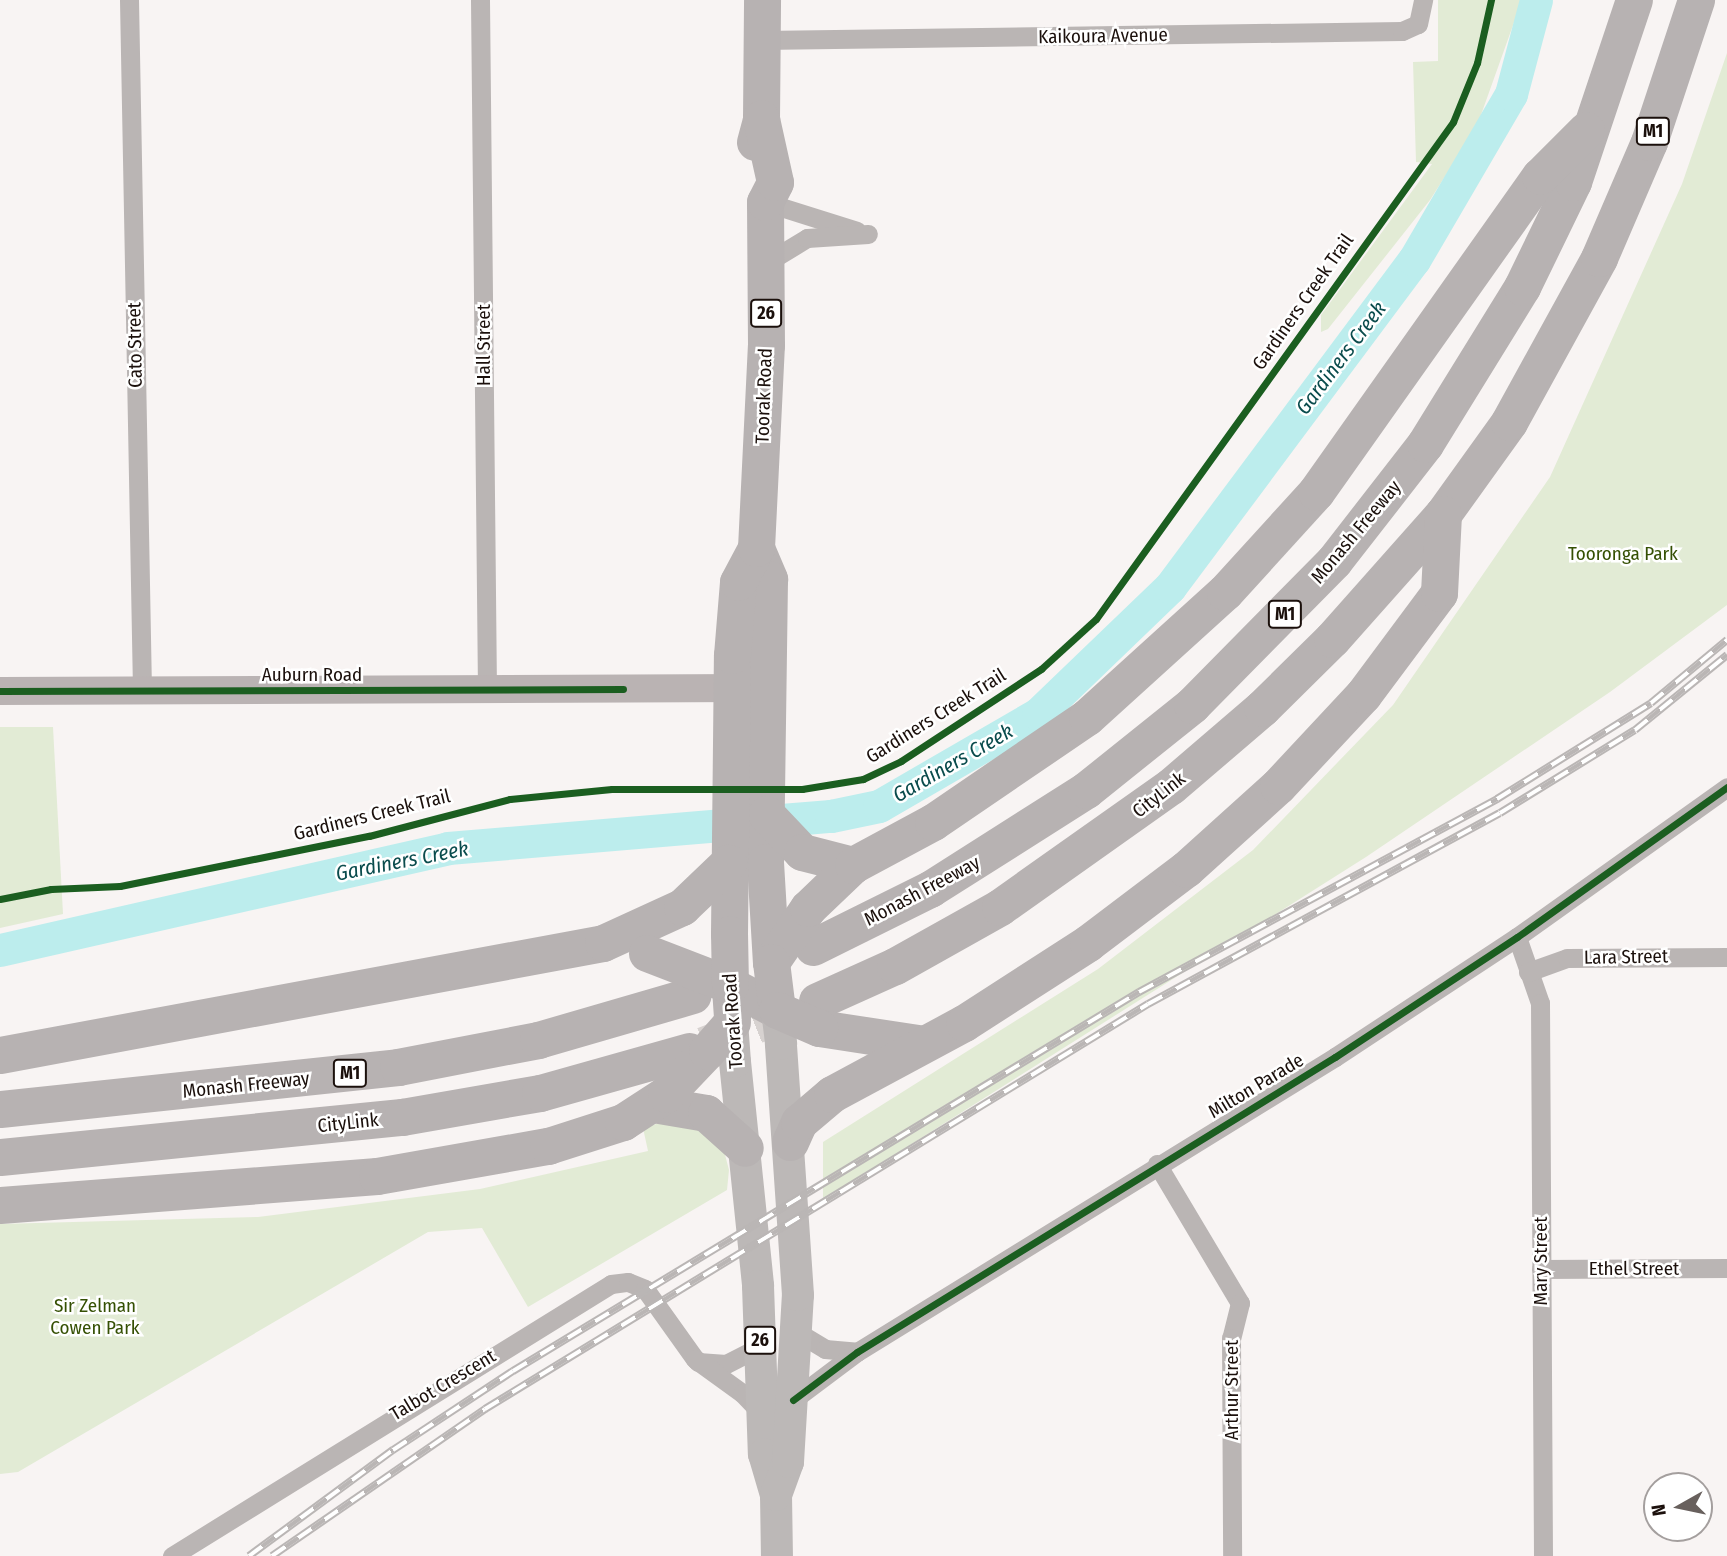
<!DOCTYPE html>
<style>
body{margin:0}
#map{position:relative;width:1727px;height:1556px;overflow:hidden;background:#f8f4f3;font-family:"Fira Sans Condensed",sans-serif}
div>[style]{position:absolute}
.green>*{inset:0;background:#e2ebd5}
.river>*{height:33px;margin:-16.5px;padding:0 16.5px;transform-origin:16.5px;border-radius:16.5px;background:#bceded}
.highway-tunnel>*{height:37px;margin-top:-18.5px;transform-origin:0;background:repeating-linear-gradient(90deg,#d7d2d0 0 37px,transparent 0 55px)}
.street>*{height:19px;margin:-9.5px;padding:0 9.5px;transform-origin:9.5px;border-radius:9.5px;background:#bab5b4}
.secondary>*{height:28px;margin:-14px;padding:0 14px;transform-origin:14px;border-radius:14px;background:#bab3b3}
.primary>*{height:32px;margin:-16px;padding:0 16px;transform-origin:16px;border-radius:16px;background:#bcb8b7}
.highway>*{height:37px;margin:-18.5px;padding:0 18.5px;transform-origin:18.5px;border-radius:18.5px;background:#b7b2b2}
.rail>*{height:8px;margin-top:-4px;transform-origin:0;background:repeating-linear-gradient(90deg,#fff 0 16px,#bab6b5 0 32px);box-sizing:border-box;border-block:2px solid #bab6b5}
.primary-bridge>*{height:32px;margin:-16px;padding:0 16px;transform-origin:16px;border-radius:16px;background:#bcb8b7}
.highway-bridge>*{height:37px;margin:-18.5px;padding:0 18.5px;transform-origin:18.5px;border-radius:18.5px;background:#b7b2b2}
.cycleway>*{height:7px;margin:-3.5px;padding:0 3.5px;transform-origin:3.5px;border-radius:3.5px;background:#1b5e20}
span{translate:-50% -50%;white-space:nowrap;text-align:center;line-height:1.15;-webkit-text-stroke:5px #fff;paint-order:stroke}
.shield-label span{padding:2px 5px;background:#fff;border:2px solid;border-radius:5px;-webkit-text-stroke-width:0}
.shield-label{font-size:18px;color:#1b100c;font-weight:700}
.street-label{font-size:19px;color:#1b100c}
.park-label{font-size:19px;color:#355004}
.water-label{font-size:21px;color:#0a4c4d;font-style:italic}
.north{position:absolute;left:1643px;top:1472px;width:70px;height:70px;box-sizing:border-box;background:#fff;border:2px solid #a49f9e;border-radius:50%;rotate:261deg;font-size:19px;font-weight:700;line-height:28px;text-align:center;color:#1b100c}
.north::after{content:'';display:block;margin:auto;width:24px;height:32px;background:#68605d;clip-path:polygon(50% 0,100% 100%,50% 72%,0 100%)}
</style>
<div id="map">
<div class="green">
<i style="clip-path:polygon(1438px 0,1522px 0,1477px 126px,1430px 200px,1328px 329px,1321px 332px,1321px 315px,1432px 164px,1416px 162px,1413px 62px,1438px 61px)"></i>
<i style="clip-path:polygon(1727px 53px,1727px 605px,1610px 692px,1366px 857px,823px 1200px,823px 1142px,1098px 969px,1253px 850px,1393px 705px,1550px 477px,1682px 184px)"></i>
<i style="clip-path:polygon(0 727px,53px 727px,63px 914px,0 928px)"></i>
<i style="clip-path:polygon(673px 1119px,684px 1119px,723px 1147px,729px 1170px,727px 1190px,528px 1307px,482px 1228px,428px 1232px,18px 1472px,0 1474px,0 1224px,258px 1217px,480px 1189px,648px 1151px,643px 1128px)"></i>
</div>
<div class="river">
<i style="left:0;top:950px;width:459px;rotate:-12.8deg"></i>
<i style="left:448px;top:848px;width:384px;rotate:-4.8deg"></i>
<i style="left:831px;top:816px;width:49px;rotate:-11.8deg"></i>
<i style="left:879px;top:806px;width:184px;rotate:-30.1deg"></i>
<i style="left:1038px;top:714px;width:183px;rotate:-43.9deg"></i>
<i style="left:1170px;top:587px;width:408px;rotate:-53.3deg"></i>
<i style="left:1414px;top:260px;width:192px;rotate:-59.7deg"></i>
<i style="left:1511px;top:94px;width:97px;rotate:-75.1deg"></i>
</div>
<div class="highway-tunnel">
<i style="left:704px;top:1045px;width:110px;rotate:-21.4deg"></i>
</div>
<div class="street">
<i style="left:129px;top:0;width:690px;rotate:88.92deg"></i>
<i style="left:480px;top:0;width:690px;rotate:89.42deg"></i>
<i style="left:761px;top:40px;width:641px;rotate:-0.8deg"></i>
<i style="left:1402px;top:31px;width:17px;rotate:-24deg"></i>
<i style="left:1418px;top:24px;width:25px;rotate:-78deg"></i>
<i style="left:765px;top:202px;width:96px;rotate:17.5deg"></i>
<i style="left:766px;top:263px;width:48px;rotate:-31.4deg"></i>
<i style="left:807px;top:238px;width:61px;rotate:-3.8deg"></i>
<i style="left:1517px;top:937px;width:70px;rotate:70.8deg"></i>
<i style="left:1540px;top:1003px;width:553px;rotate:89.69deg"></i>
<i style="left:1528px;top:972px;width:41px;rotate:-19.7deg"></i>
<i style="left:1567px;top:958px;width:160px;rotate:-0.4deg"></i>
<i style="left:1157px;top:1164px;width:162px;rotate:59.2deg"></i>
<i style="left:1240px;top:1303px;width:36px;rotate:104deg"></i>
<i style="left:1231px;top:1338px;width:218px;rotate:89.7deg"></i>
<i style="left:1541px;top:1269px;width:186px;rotate:-0.3deg"></i>
<i style="left:797px;top:1332px;width:33px;rotate:31deg"></i>
<i style="left:825px;top:1349px;width:32px;rotate:5deg"></i>
<i style="left:698px;top:1362px;width:28px;rotate:4deg"></i>
<i style="left:726px;top:1364px;width:38px;rotate:-27deg"></i>
<i style="left:793px;top:1400px;width:80px;rotate:-36.9deg"></i>
<i style="left:857px;top:1352px;width:562px;rotate:-31.68deg"></i>
<i style="left:1335px;top:1057px;width:218px;rotate:-33.4deg"></i>
<i style="left:1517px;top:937px;width:258px;rotate:-35.5deg"></i>
<i style="left:172px;top:1556px;width:516px;rotate:-31.78deg"></i>
<i style="left:611px;top:1284px;width:17px;rotate:-7deg"></i>
<i style="left:628px;top:1282px;width:18px;rotate:22deg"></i>
<i style="left:645px;top:1289px;width:86px;rotate:54.5deg"></i>
<i style="left:695px;top:1359px;width:58px;rotate:35.9deg"></i>
<i style="left:742px;top:1393px;width:29px;rotate:46deg"></i>
</div>
<div class="secondary">
<i style="left:0;top:691px;width:750px;rotate:-0.23deg"></i>
</div>
<div class="primary">
<i style="left:735px;top:1062px;width:225px;rotate:84.1deg"></i>
<i style="left:758px;top:1286px;width:168px;rotate:88deg"></i>
<i style="left:764px;top:1454px;width:43px;rotate:73.7deg"></i>
<i style="left:776px;top:1495px;width:61px;rotate:89.1deg"></i>
<i style="left:776px;top:1495px;width:35px;rotate:-70deg"></i>
<i style="left:788px;top:1462px;width:167px;rotate:-86.6deg"></i>
<i style="left:798px;top:1295px;width:252px;rotate:-93.9deg"></i>
</div>
<div class="highway">
<i style="left:755px;top:142px;width:24px;rotate:-75deg"></i>
<i style="left:761px;top:119px;width:119px;rotate:-89.5deg"></i>
<i style="left:756px;top:548px;width:34px;rotate:67deg"></i>
<i style="left:769px;top:579px;width:283px;rotate:90.8deg"></i>
<i style="left:765px;top:862px;width:100px;rotate:86.6deg"></i>
<i style="left:766px;top:814px;width:52px;rotate:46.5deg"></i>
<i style="left:802px;top:852px;width:53px;rotate:14.3deg"></i>
<i style="left:729px;top:934px;width:279px;rotate:-89.4deg"></i>
<i style="left:732px;top:655px;width:73px;rotate:-85.3deg"></i>
<i style="left:738px;top:582px;width:38px;rotate:-62deg"></i>
<i style="left:756px;top:548px;width:203px;rotate:-87.2deg"></i>
<i style="left:766px;top:345px;width:143px;rotate:-90.4deg"></i>
<i style="left:765px;top:202px;width:22px;rotate:-63deg"></i>
<i style="left:775px;top:182px;width:65px;rotate:-102.5deg"></i>
<i style="left:813px;top:947px;width:131px;rotate:-26.4deg"></i>
<i style="left:930px;top:889px;width:185px;rotate:-32.4deg"></i>
<i style="left:1086px;top:790px;width:136px;rotate:-38.7deg"></i>
<i style="left:1192px;top:705px;width:202px;rotate:-45.4deg"></i>
<i style="left:1334px;top:561px;width:148px;rotate:-52.1deg"></i>
<i style="left:1425px;top:444px;width:185px;rotate:-58.3deg"></i>
<i style="left:1522px;top:287px;width:117px;rotate:-64.1deg"></i>
<i style="left:1573px;top:182px;width:192px;rotate:-71.5deg"></i>
<i style="left:771px;top:962px;width:65px;rotate:-55.6deg"></i>
<i style="left:808px;top:908px;width:62px;rotate:-43.7deg"></i>
<i style="left:853px;top:865px;width:91px;rotate:-28.3deg"></i>
<i style="left:933px;top:822px;width:186px;rotate:-34.3deg"></i>
<i style="left:1087px;top:717px;width:186px;rotate:-42.2deg"></i>
<i style="left:1225px;top:592px;width:135px;rotate:-47.7deg"></i>
<i style="left:1316px;top:492px;width:387px;rotate:-54.7deg"></i>
<i style="left:1540px;top:176px;width:65px;rotate:-45deg"></i>
<i style="left:817px;top:1001px;width:85px;rotate:-24.2deg"></i>
<i style="left:895px;top:966px;width:120px;rotate:-29.3deg"></i>
<i style="left:1000px;top:907px;width:209px;rotate:-35.3deg"></i>
<i style="left:1171px;top:786px;width:120px;rotate:-40.6deg"></i>
<i style="left:1262px;top:708px;width:98px;rotate:-44.6deg"></i>
<i style="left:1332px;top:639px;width:167px;rotate:-48.4deg"></i>
<i style="left:1443px;top:514px;width:113px;rotate:-54.3deg"></i>
<i style="left:1509px;top:422px;width:187px;rotate:-61.2deg"></i>
<i style="left:1599px;top:258px;width:126px;rotate:-66.7deg"></i>
<i style="left:1649px;top:142px;width:150px;rotate:-71.7deg"></i>
<i style="left:732px;top:1017px;width:32px;rotate:-94deg"></i>
<i style="left:730px;top:985px;width:53px;rotate:28deg"></i>
<i style="left:819px;top:1028px;width:105px;rotate:8.7deg"></i>
<i style="left:0;top:1055px;width:613px;rotate:-10.52deg"></i>
<i style="left:603px;top:943px;width:87px;rotate:-24.5deg"></i>
<i style="left:682px;top:907px;width:64px;rotate:-43.7deg"></i>
<i style="left:653px;top:1104px;width:54px;rotate:9.6deg"></i>
<i style="left:706px;top:1113px;width:52px;rotate:41.9deg"></i>
<i style="left:0;top:1109px;width:400px;rotate:-6deg"></i>
<i style="left:398px;top:1067px;width:143px;rotate:-10.9deg"></i>
<i style="left:538px;top:1040px;width:161px;rotate:-16.2deg"></i>
<i style="left:790px;top:1142px;width:22px;rotate:-66deg"></i>
<i style="left:799px;top:1122px;width:43px;rotate:-40.3deg"></i>
<i style="left:832px;top:1094px;width:150px;rotate:-28.3deg"></i>
<i style="left:964px;top:1023px;width:148px;rotate:-32.8deg"></i>
<i style="left:1088px;top:943px;width:123px;rotate:-37.1deg"></i>
<i style="left:1186px;top:869px;width:124px;rotate:-42.1deg"></i>
<i style="left:1278px;top:786px;width:125px;rotate:-47deg"></i>
<i style="left:1363px;top:695px;width:127px;rotate:-53.3deg"></i>
<i style="left:1439px;top:593px;width:79px;rotate:-87.1deg"></i>
<i style="left:0;top:1157px;width:404px;rotate:-5.7deg"></i>
<i style="left:402px;top:1117px;width:140px;rotate:-9.9deg"></i>
<i style="left:540px;top:1093px;width:155px;rotate:-15.7deg"></i>
<i style="left:0;top:1205px;width:378px;rotate:-4.4deg"></i>
<i style="left:377px;top:1176px;width:174px;rotate:-10deg"></i>
<i style="left:548px;top:1146px;width:79px;rotate:-17.7deg"></i>
<i style="left:623px;top:1122px;width:51px;rotate:-33.1deg"></i>
<i style="left:666px;top:1094px;width:59px;rotate:-46.4deg"></i>
</div>
<div class="rail">
<i style="left:249px;top:1556px;width:179px;rotate:-36.4deg"></i>
<i style="left:393px;top:1450px;width:144px;rotate:-33.4deg"></i>
<i style="left:513px;top:1371px;width:732px;rotate:-31.19deg"></i>
<i style="left:1139px;top:992px;width:407px;rotate:-28.3deg"></i>
<i style="left:1497px;top:799px;width:181px;rotate:-31.9deg"></i>
<i style="left:1651px;top:703px;width:99px;rotate:-39.7deg"></i>
<i style="left:272px;top:1556px;width:259px;rotate:-34.6deg"></i>
<i style="left:485px;top:1409px;width:777px;rotate:-31.42deg"></i>
<i style="left:1148px;top:1004px;width:400px;rotate:-28.5deg"></i>
<i style="left:1500px;top:813px;width:158px;rotate:-31.6deg"></i>
<i style="left:1635px;top:730px;width:119px;rotate:-39.2deg"></i>
</div>
<div class="primary-bridge">
<i style="left:777px;top:1010px;width:34px;rotate:83deg"></i>
<i style="left:732px;top:1022px;width:40px;rotate:85.7deg"></i>
</div>
<div class="highway-bridge">
<i style="left:647px;top:953px;width:89px;rotate:21.1deg"></i>
<i style="left:730px;top:985px;width:51px;rotate:-91.1deg"></i>
<i style="left:771px;top:962px;width:48px;rotate:82.9deg"></i>
<i style="left:777px;top:1010px;width:46px;rotate:23.2deg"></i>
<i style="left:707px;top:1051px;width:38px;rotate:-49deg"></i>
</div>
<div class="cycleway">
<i style="left:0;top:691px;width:623px;rotate:-0.18deg"></i>
<i style="left:0;top:899px;width:52px;rotate:-11.1deg"></i>
<i style="left:51px;top:889px;width:69px;rotate:-2.5deg"></i>
<i style="left:120px;top:886px;width:254px;rotate:-11.4deg"></i>
<i style="left:369px;top:836px;width:146px;rotate:-14.7deg"></i>
<i style="left:510px;top:799px;width:102px;rotate:-5.6deg"></i>
<i style="left:612px;top:789px;width:190px"></i>
<i style="left:802px;top:789px;width:62px;rotate:-9.3deg"></i>
<i style="left:863px;top:779px;width:42px;rotate:-25.3deg"></i>
<i style="left:901px;top:761px;width:168px;rotate:-33.3deg"></i>
<i style="left:1041px;top:669px;width:74px;rotate:-42.3deg"></i>
<i style="left:1096px;top:619px;width:612px;rotate:-54.31deg"></i>
<i style="left:1453px;top:122px;width:64px;rotate:-67.9deg"></i>
<i style="left:1477px;top:63px;width:65px;rotate:-77.5deg"></i>
<i style="left:793px;top:1400px;width:80px;rotate:-36.9deg"></i>
<i style="left:857px;top:1352px;width:562px;rotate:-31.68deg"></i>
<i style="left:1335px;top:1057px;width:218px;rotate:-33.4deg"></i>
<i style="left:1517px;top:937px;width:258px;rotate:-35.5deg"></i>
</div>
<div class="shield-label">
<span style="left:1653px;top:131px">M1</span>
<span style="left:766px;top:313px">26</span>
<span style="left:1285px;top:614px">M1</span>
<span style="left:350px;top:1073px">M1</span>
<span style="left:760px;top:1340px">26</span>
</div>
<div class="street-label">
<span style="left:1103px;top:36px;rotate:-1deg">Kaikoura Avenue</span>
<span style="left:1303px;top:302px;rotate:-55deg">Gardiners Creek Trail</span>
<span style="left:135px;top:345px;rotate:-91deg">Cato Street</span>
<span style="left:484px;top:345px;rotate:-90deg">Hall Street</span>
<span style="left:764px;top:396px;rotate:-88deg">Toorak Road</span>
<span style="left:1356px;top:532px;rotate:-50deg">Monash Freeway</span>
<span style="left:312px;top:675px">Auburn Road</span>
<span style="left:936px;top:716px;rotate:-32deg">Gardiners Creek Trail</span>
<span style="left:1159px;top:795px;rotate:-38deg">CityLink</span>
<span style="left:372px;top:815px;rotate:-14deg">Gardiners Creek Trail</span>
<span style="left:922px;top:891px;rotate:-28deg">Monash Freeway</span>
<span style="left:1626px;top:957px;rotate:-1deg">Lara Street</span>
<span style="left:733px;top:1021px;rotate:-94deg">Toorak Road</span>
<span style="left:246px;top:1085px;rotate:-6deg">Monash Freeway</span>
<span style="left:1256px;top:1086px;rotate:-31deg">Milton Parade</span>
<span style="left:348px;top:1123px;rotate:-6deg">CityLink</span>
<span style="left:1541px;top:1261px;rotate:-90deg">Mary Street</span>
<span style="left:1634px;top:1269px">Ethel Street</span>
<span style="left:443px;top:1385px;rotate:-31deg">Talbot Crescent</span>
<span style="left:1232px;top:1390px;rotate:-90deg">Arthur Street</span>
</div>
<div class="park-label">
<span style="left:1623px;top:554px">Tooronga Park</span>
<span style="left:95px;top:1317px">Sir Zelman<br>Cowen Park</span>
</div>
<div class="water-label">
<span style="left:1341px;top:358px;rotate:-53deg">Gardiners Creek</span>
<span style="left:953px;top:763px;rotate:-30deg">Gardiners Creek</span>
<span style="left:402px;top:861px;rotate:-11deg">Gardiners Creek</span>
</div>
<div class="north">N</div>
</div>
